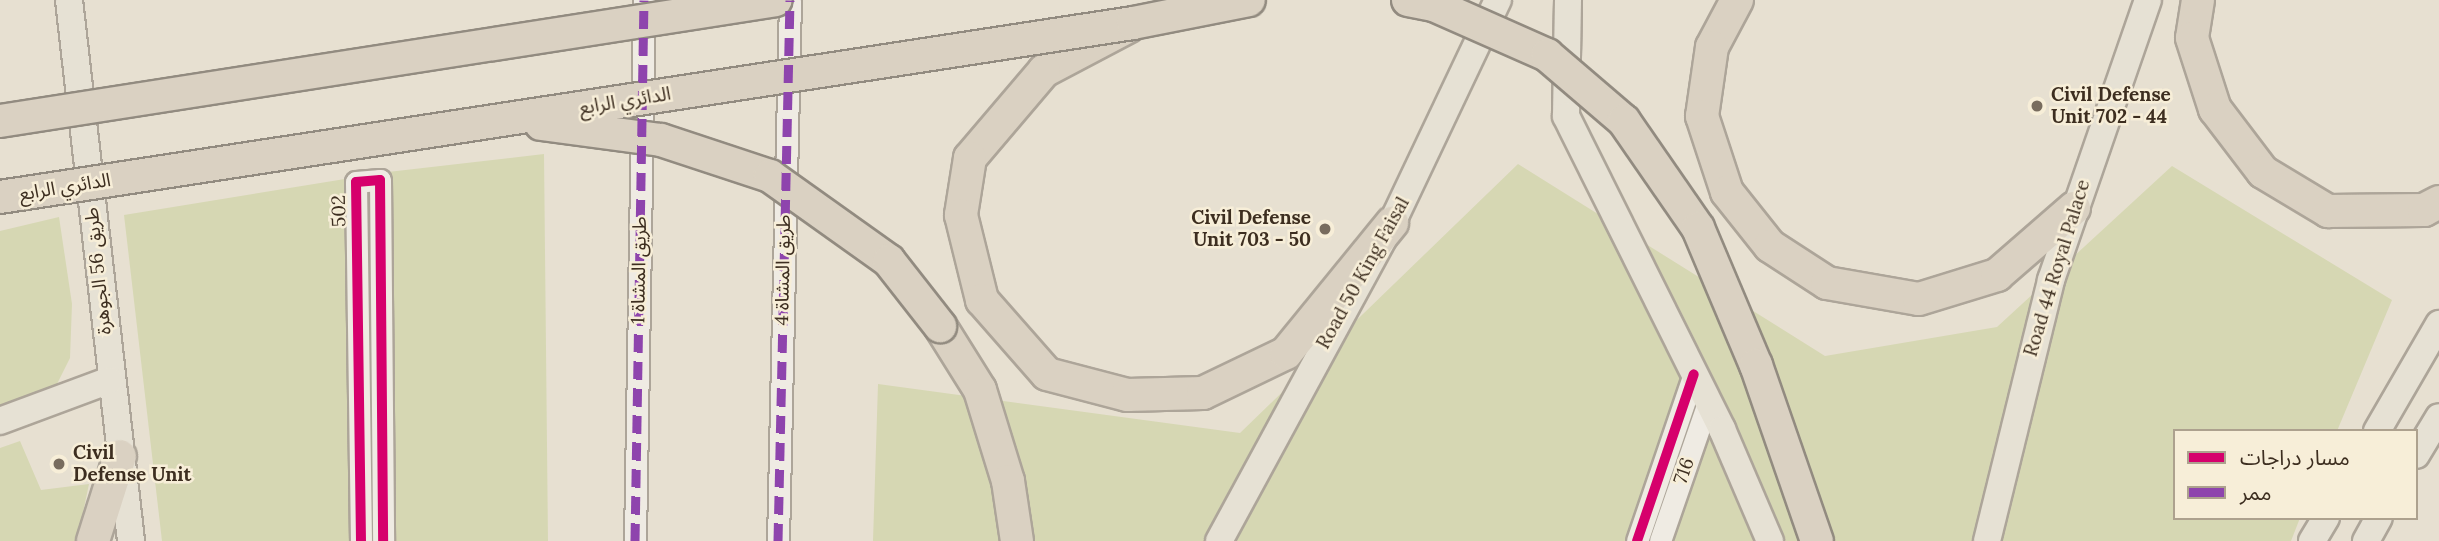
<!DOCTYPE html>
<meta charset="utf-8">
<style>
body{margin:0}
#map{position:relative;width:2439px;height:541px;overflow:hidden;background:#e7e0d1;font-family:Lora,"Noto Sans Arabic",serif}
div>[style]{position:absolute}
.green>*{inset:0;background:#d6d7b3}
.roads{filter:drop-shadow(2px 0 #ada599) drop-shadow(-2px 0 #ada599) drop-shadow(0 2px #ada599) drop-shadow(0 -2px #ada599)}
.minor>*{height:21px;margin:-10.5px;padding:0 10.5px;transform-origin:10.5px;border-radius:10.5px;background:#efebe3}
.major>*{height:26px;margin:-13px;padding:0 13px;transform-origin:13px;border-radius:13px;background:#e6e1d4}
.highway>*{height:32px;margin:-16px;padding:0 16px;transform-origin:16px;border-radius:16px;background:#dad1c2}
.bridges{filter:drop-shadow(2px 0 #928b80) drop-shadow(-2px 0 #928b80) drop-shadow(0 2px #928b80) drop-shadow(0 -2px #928b80)}
.highway-bridge>*{height:32px;margin:-16px;padding:0 16px;transform-origin:16px;border-radius:16px;background:#dad1c2}
.quiet>*{height:9px;margin-top:-4.5px;transform-origin:0;background:repeating-linear-gradient(90deg,#8e44ad 0 18px,transparent 0 27px)}
.cycleway>*{height:10px;margin:-5px;padding:0 5px;transform-origin:5px;border-radius:5px;background:#d6006c}
.dots>*{width:19px;height:19px;translate:-50% -50%;box-sizing:border-box;border:4px solid #f7eed8;border-radius:50%}
span{translate:-50% -50%;white-space:nowrap;text-align:center;line-height:1.15;-webkit-text-stroke:5px #f7eed8;paint-order:stroke}
.poi-label{font-size:19px;color:#3d2e20;font-weight:700}
.left{translate:0 -50%;text-align:left}
.right{translate:-100% -50%;text-align:right}
.street-label{font-size:19px;color:#3d2e20}
.legend{position:absolute;left:2173px;top:429px;width:245px;height:91px;box-sizing:border-box;background:#f7eed8;border:2px solid #ada18e;margin:0;padding:9px 12px;list-style:none;font-size:21px;color:#3d2e20}
.legend li{display:flex;align-items:center;gap:14px;height:35px}
.legend b{width:35px;border:2px solid #ada18e}
</style>
<div id="map">
<div class="green">
<i style="clip-path:polygon(544px 154px,548px 541px,162px 541px,124px 215px,388px 172px)"></i>
<i style="clip-path:polygon(1518px 164px,1825px 356px,1997px 327px,2172px 166px,2392px 300px,2337px 431px,2175px 431px,2175px 518px,2300px 518px,2291px 541px,873px 541px,878px 384px,1240px 433px)"></i>
<i style="clip-path:polygon(59px 217px,72px 304px,70px 358px,55px 388px,0 407px,0 231px)"></i>
<i style="clip-path:polygon(20px 441px,41px 490px,89px 484px,77px 541px,0 541px,0 448px)"></i>
</div>
<div class="roads">
<div class="minor">
<i style="left:361px;top:541px;width:359px;rotate:-90.8deg"></i>
<i style="left:356px;top:182px;width:24px;rotate:-5deg"></i>
<i style="left:380px;top:180px;width:361px;rotate:89.5deg"></i>
<i style="left:635px;top:541px;width:541px;rotate:-89.05deg"></i>
<i style="left:778px;top:541px;width:541px;rotate:-88.73deg"></i>
<i style="left:1637px;top:541px;width:176px;rotate:-71.2deg"></i>
<i style="left:1660px;top:541px;width:147px;rotate:-70.9deg"></i>
</div>
<div class="major">
<i style="left:69px;top:0;width:545px;rotate:83.46deg"></i>
<i style="left:1568px;top:0;width:116px;rotate:91deg"></i>
<i style="left:1566px;top:116px;width:350px;rotate:63.5deg"></i>
<i style="left:1722px;top:429px;width:122px;rotate:66.8deg"></i>
<i style="left:0;top:421px;width:117px;rotate:-20.4deg"></i>
<i style="left:2377px;top:431px;width:124px;rotate:-59.9deg"></i>
<i style="left:2416px;top:455px;width:44px;rotate:-58.8deg"></i>
<i style="left:1219px;top:541px;width:362px;rotate:-61.5deg"></i>
<i style="left:1392px;top:223px;width:247px;rotate:-64.6deg"></i>
<i style="left:1987px;top:541px;width:269px;rotate:-76.2deg"></i>
<i style="left:2051px;top:280px;width:296px;rotate:-70.9deg"></i>
<i style="left:2312px;top:541px;width:27px;rotate:-59deg"></i>
<i style="left:2366px;top:541px;width:26px;rotate:-61deg"></i>
</div>
<div class="highway">
<i style="left:1737px;top:0;width:53px;rotate:118deg"></i>
<i style="left:1712px;top:47px;width:70px;rotate:98.2deg"></i>
<i style="left:1702px;top:116px;width:80px;rotate:71.8deg"></i>
<i style="left:1727px;top:192px;width:69px;rotate:51.5deg"></i>
<i style="left:1770px;top:246px;width:68px;rotate:33deg"></i>
<i style="left:1827px;top:283px;width:93px;rotate:9.9deg"></i>
<i style="left:1919px;top:299px;width:82px;rotate:-17.1deg"></i>
<i style="left:1997px;top:275px;width:102px;rotate:-41deg"></i>
<i style="left:2198px;top:0;width:38px;rotate:99deg"></i>
<i style="left:2192px;top:38px;width:75px;rotate:72.1deg"></i>
<i style="left:2215px;top:109px;width:79px;rotate:52.7deg"></i>
<i style="left:2263px;top:172px;width:76px;rotate:31deg"></i>
<i style="left:2328px;top:211px;width:96px;rotate:-0.6deg"></i>
<i style="left:2424px;top:210px;width:17px;rotate:-28deg"></i>
<i style="left:1129px;top:26px;width:96px;rotate:152.1deg"></i>
<i style="left:1044px;top:71px;width:114px;rotate:130.4deg"></i>
<i style="left:970px;top:158px;width:58px;rotate:99deg"></i>
<i style="left:961px;top:215px;width:88px;rotate:76.1deg"></i>
<i style="left:982px;top:300px;width:98px;rotate:48.7deg"></i>
<i style="left:1047px;top:374px;width:83px;rotate:14.7deg"></i>
<i style="left:1127px;top:395px;width:76px;rotate:-1.5deg"></i>
<i style="left:1203px;top:393px;width:92px;rotate:-25.7deg"></i>
<i style="left:1286px;top:353px;width:168px;rotate:-50.8deg"></i>
<i style="left:940px;top:326px;width:75px;rotate:58deg"></i>
<i style="left:980px;top:390px;width:95px;rotate:72.9deg"></i>
<i style="left:1008px;top:481px;width:61px;rotate:81.5deg"></i>
<i style="left:93px;top:541px;width:89px;rotate:-72.4deg"></i>
</div>
</div>
<div class="bridges">
<div class="highway-bridge">
<i style="left:1408px;top:0;width:26px;rotate:11deg"></i>
<i style="left:1434px;top:5px;width:124px;rotate:23.9deg"></i>
<i style="left:1547px;top:55px;width:101px;rotate:40.6deg"></i>
<i style="left:1624px;top:121px;width:130px;rotate:55.3deg"></i>
<i style="left:1698px;top:228px;width:149px;rotate:67.1deg"></i>
<i style="left:1756px;top:365px;width:186px;rotate:70.9deg"></i>
<i style="left:0;top:121px;width:785px;rotate:-8.86deg"></i>
<i style="left:541px;top:124px;width:121px;rotate:7.6deg"></i>
<i style="left:661px;top:140px;width:115px;rotate:18.3deg"></i>
<i style="left:770px;top:176px;width:146px;rotate:35.5deg"></i>
<i style="left:889px;top:261px;width:83px;rotate:51.9deg"></i>
<i style="left:0;top:197px;width:1146px;rotate:-8.73deg"></i>
<i style="left:1133px;top:23px;width:118px;rotate:-11.2deg"></i>
</div>
</div>
<div class="quiet">
<i style="left:635px;top:541px;width:541px;rotate:-89.05deg"></i>
<i style="left:778px;top:541px;width:541px;rotate:-88.73deg"></i>
</div>
<div class="cycleway">
<i style="left:361px;top:541px;width:359px;rotate:-90.8deg"></i>
<i style="left:356px;top:182px;width:24px;rotate:-5deg"></i>
<i style="left:380px;top:180px;width:361px;rotate:89.5deg"></i>
<i style="left:1637px;top:541px;width:176px;rotate:-71.2deg"></i>
</div>
<div class="dots">
<i style="left:2037px;top:106px;background:#786c5e"></i>
<i style="left:1325px;top:229px;background:#786c5e"></i>
<i style="left:59px;top:464px;background:#786c5e"></i>
</div>
<div class="poi-label">
<span class="left" style="left:2051px;top:106px">Civil Defense<br>Unit 702 - 44</span>
<span class="right" style="left:1311px;top:229px">Civil Defense<br>Unit 703 - 50</span>
<span class="left" style="left:73px;top:464px">Civil<br>Defense Unit</span>
</div>
<div class="street-label">
<span style="left:625px;top:101px;rotate:-9deg">الدائري الرابع</span>
<span style="left:65px;top:187px;rotate:-9deg">الدائري الرابع</span>
<span style="left:339px;top:211px;rotate:-91deg">502</span>
<span style="left:2057px;top:268px;rotate:-73deg">Road 44 Royal Palace</span>
<span style="left:639px;top:270px;rotate:-89deg">طريق المشاة 1</span>
<span style="left:783px;top:270px;rotate:-89deg">طريق المشاة 4</span>
<span style="left:98px;top:271px;rotate:-96deg">طريق 56 الجوهرة</span>
<span style="left:1363px;top:273px;rotate:-61deg">Road 50 King Faisal</span>
<span style="left:1684px;top:471px;rotate:-71deg">716</span>
</div>
<ul class="legend">
<li><b style="height:9px;background:#d6006c"></b>مسار دراجات</li>
<li><b style="height:9px;background:#8e44ad"></b>ممر</li>
</ul>
</div>
